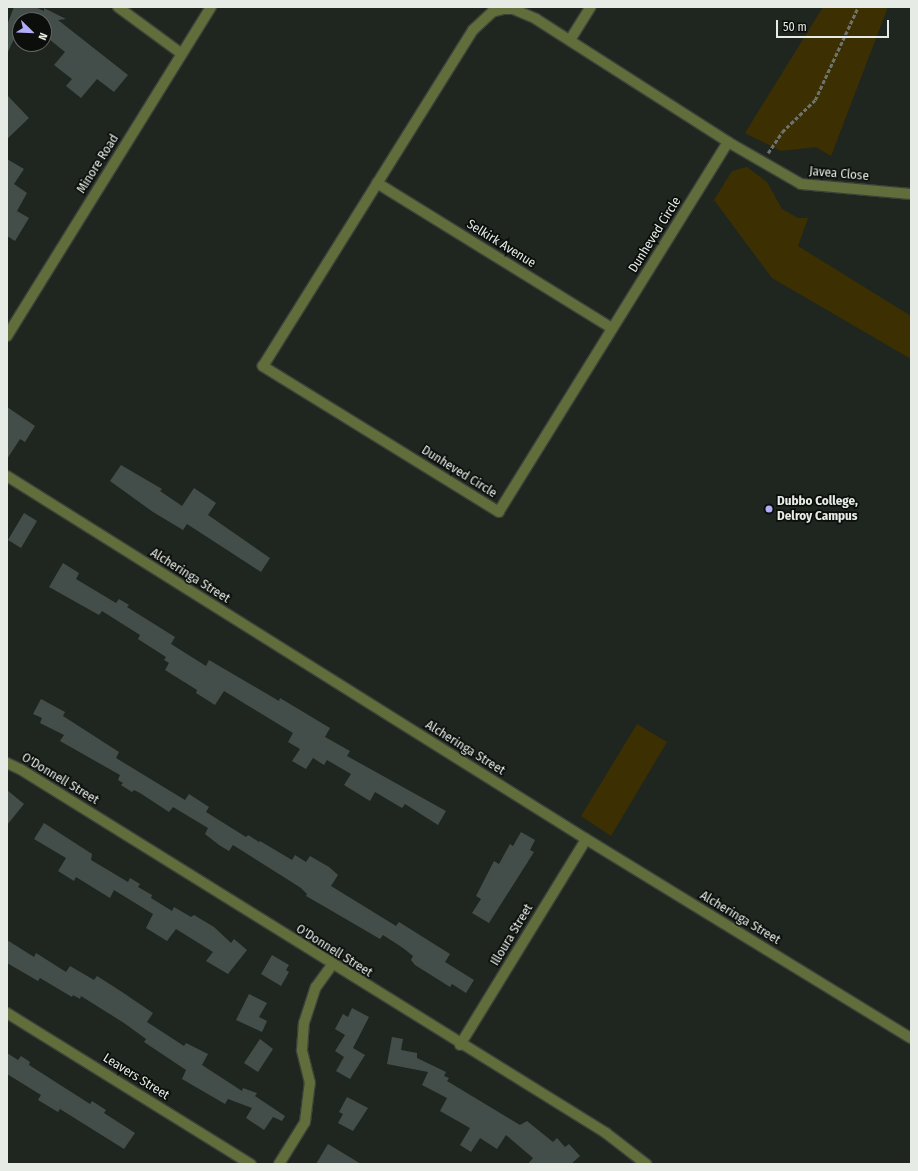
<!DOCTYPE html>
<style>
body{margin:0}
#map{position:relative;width:918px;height:1171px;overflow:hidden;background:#1f261f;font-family:"Fira Sans Condensed",sans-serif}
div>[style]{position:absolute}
.green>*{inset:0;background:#3c2f02}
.building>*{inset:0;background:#434e4b}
.path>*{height:2.5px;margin-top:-1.25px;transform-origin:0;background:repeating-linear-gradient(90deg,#6d736d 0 4px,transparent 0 6px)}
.roads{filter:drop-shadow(1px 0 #3b423b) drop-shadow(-1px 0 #3b423b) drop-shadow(0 1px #3b423b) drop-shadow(0 -1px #3b423b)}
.minor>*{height:10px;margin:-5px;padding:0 5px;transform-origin:5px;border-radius:5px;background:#616d3a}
.dots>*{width:11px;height:11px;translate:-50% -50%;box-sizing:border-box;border:2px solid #0b0e0b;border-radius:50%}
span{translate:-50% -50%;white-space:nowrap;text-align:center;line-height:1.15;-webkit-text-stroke:3.5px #0b0e0b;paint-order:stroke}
.street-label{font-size:13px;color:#e6ebe6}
.poi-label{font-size:13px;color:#e6ebe6;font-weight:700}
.left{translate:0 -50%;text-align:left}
.frame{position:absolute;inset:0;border:8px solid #e6ebe6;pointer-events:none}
.north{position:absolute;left:12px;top:12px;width:40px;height:40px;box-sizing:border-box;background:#0b0e0b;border:1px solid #636663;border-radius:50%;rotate:113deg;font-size:11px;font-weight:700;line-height:16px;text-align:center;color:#e6ebe6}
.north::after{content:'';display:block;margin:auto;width:14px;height:18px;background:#b2adf9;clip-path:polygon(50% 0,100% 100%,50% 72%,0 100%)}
.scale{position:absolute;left:776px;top:20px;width:113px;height:18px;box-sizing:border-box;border:2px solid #e6ebe6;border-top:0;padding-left:5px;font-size:12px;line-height:14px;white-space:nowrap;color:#e6ebe6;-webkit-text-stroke:3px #0b0e0b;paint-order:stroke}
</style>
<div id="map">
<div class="green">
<i style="clip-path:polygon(823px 7px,888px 7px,831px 156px,816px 147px,781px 151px,745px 133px)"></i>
<i style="clip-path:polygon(747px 167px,767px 182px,782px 209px,798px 218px,808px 218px,798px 246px,911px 316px,911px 359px,772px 278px,714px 200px,732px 171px)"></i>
<i style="clip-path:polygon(637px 724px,667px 742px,611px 836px,581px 816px)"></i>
</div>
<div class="building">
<i style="clip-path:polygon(14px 7px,35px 7px,44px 11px,44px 8px,66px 19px,58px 20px,128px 75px,114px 92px,97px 79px,81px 98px,66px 86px,72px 79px,54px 65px,65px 52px,44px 35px,44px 20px,20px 20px,20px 26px,7px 54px,7px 25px)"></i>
<i style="clip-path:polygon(7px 95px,29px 118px,7px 139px)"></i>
<i style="clip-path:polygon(7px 159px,24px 169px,14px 184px,27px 193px,17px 211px,29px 218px,15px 241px,7px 236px)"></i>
<i style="clip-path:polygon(7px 407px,35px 426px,25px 442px,20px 439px,7px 459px)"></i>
<i style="clip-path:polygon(121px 465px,162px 489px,160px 491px,182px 506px,194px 488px,216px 503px,208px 515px,270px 558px,261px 572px,187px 524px,183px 530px,153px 512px,110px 481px)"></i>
<i style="clip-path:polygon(24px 513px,37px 521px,21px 548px,8px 540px)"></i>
<i style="clip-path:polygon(63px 563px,79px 573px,76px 579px,116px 603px,119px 599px,129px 605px,127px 607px,175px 637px,171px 644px,206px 666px,209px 660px,279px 701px,280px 698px,330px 728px,325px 737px,350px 751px,347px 756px,446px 811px,438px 825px,405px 804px,402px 808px,375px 792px,370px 801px,344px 785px,351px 774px,327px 760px,324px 765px,313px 758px,306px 769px,292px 761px,300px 749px,288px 742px,293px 733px,224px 691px,215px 705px,196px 693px,197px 690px,165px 670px,169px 663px,164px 660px,166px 657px,138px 639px,140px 635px,102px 611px,99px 615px,49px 587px)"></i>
<i style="clip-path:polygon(41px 699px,65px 712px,63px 716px,119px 752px,116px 758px,185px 800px,189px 794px,209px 807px,206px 812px,246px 837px,248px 835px,259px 842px,260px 841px,292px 860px,295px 855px,306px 862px,310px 856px,329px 867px,338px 875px,331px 886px,396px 926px,399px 922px,450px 954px,445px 962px,474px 980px,466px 993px,452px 984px,450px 987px,415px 965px,411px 960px,413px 956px,403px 948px,383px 935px,380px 939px,320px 904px,306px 896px,307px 894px,301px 888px,233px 845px,229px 851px,219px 845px,205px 834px,208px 828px,173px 807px,169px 812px,140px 793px,134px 790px,132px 792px,121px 785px,123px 783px,118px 780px,120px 775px,60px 741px,64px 735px,40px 723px,42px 718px,33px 714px)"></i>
<i style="clip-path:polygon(7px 790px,24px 804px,7px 825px)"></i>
<i style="clip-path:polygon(44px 823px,92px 854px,91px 860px,128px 882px,130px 878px,140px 884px,138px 887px,152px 895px,151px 898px,172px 911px,174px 907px,191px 917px,194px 915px,214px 927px,231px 943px,234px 939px,247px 950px,228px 974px,206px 961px,213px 952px,176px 929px,167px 941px,146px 928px,153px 914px,114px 890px,110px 898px,76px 877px,74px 881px,58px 871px,66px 858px,34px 839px)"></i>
<i style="clip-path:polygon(521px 832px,535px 840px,530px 850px,534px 852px,489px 923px,472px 913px,481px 899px,476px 896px,494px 861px,499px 864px,510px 844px,513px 846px)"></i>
<i style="clip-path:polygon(7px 940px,34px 957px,36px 953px,66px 972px,70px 966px,94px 980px,97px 976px,122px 992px,153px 1013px,147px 1022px,184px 1046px,186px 1043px,208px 1054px,202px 1065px,242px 1091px,243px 1088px,257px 1093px,255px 1096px,285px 1116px,282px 1121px,273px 1117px,264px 1130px,246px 1118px,252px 1108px,228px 1099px,225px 1104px,182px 1079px,186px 1070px,144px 1042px,146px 1039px,124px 1023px,81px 996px,80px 999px,73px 995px,72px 997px,40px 978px,38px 981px,7px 963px)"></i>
<i style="clip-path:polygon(272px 955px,289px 965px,286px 970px,289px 972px,281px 986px,261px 974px)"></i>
<i style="clip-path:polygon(249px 994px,267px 1003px,259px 1017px,267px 1021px,262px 1032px,236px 1020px)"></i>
<i style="clip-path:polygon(352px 1008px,369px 1017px,353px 1048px,365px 1055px,350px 1079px,336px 1071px,344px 1057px,335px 1051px,345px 1035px,335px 1029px,343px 1014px,348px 1017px)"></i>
<i style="clip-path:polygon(392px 1037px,403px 1039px,401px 1050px,417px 1053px,417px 1058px,446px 1072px,444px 1076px,449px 1078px,447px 1081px,520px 1125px,527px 1121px,553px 1142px,557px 1138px,565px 1147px,569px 1144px,580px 1156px,571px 1164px,528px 1164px,533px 1158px,506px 1135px,497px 1149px,480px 1138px,471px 1152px,460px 1145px,470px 1128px,440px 1111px,447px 1098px,422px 1085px,428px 1072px,387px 1064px)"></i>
<i style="clip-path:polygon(260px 1039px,273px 1049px,258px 1072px,244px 1063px)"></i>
<i style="clip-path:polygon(7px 1053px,18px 1060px,21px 1056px,30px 1062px,29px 1065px,90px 1104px,92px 1101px,106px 1110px,104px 1113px,135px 1133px,124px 1149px,60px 1109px,58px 1112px,38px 1100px,41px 1095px,7px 1074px)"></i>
<i style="clip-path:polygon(347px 1097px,368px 1108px,353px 1131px,338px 1123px,343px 1114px,339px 1112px)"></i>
<i style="clip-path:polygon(328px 1144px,361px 1164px,316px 1164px)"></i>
</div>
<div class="path">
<i style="left:768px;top:153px;width:25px;rotate:-56deg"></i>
<i style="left:782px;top:132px;width:46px;rotate:-44.1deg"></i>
<i style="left:815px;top:100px;width:102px;rotate:-65.2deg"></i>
</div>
<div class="roads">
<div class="minor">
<i style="left:118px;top:7px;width:79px;rotate:36.3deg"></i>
<i style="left:503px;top:9px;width:10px"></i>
<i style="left:513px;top:9px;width:25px;rotate:23deg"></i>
<i style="left:536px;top:19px;width:228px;rotate:32.6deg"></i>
<i style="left:728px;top:142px;width:435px;rotate:121.8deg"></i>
<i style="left:499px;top:512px;width:278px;rotate:-148.3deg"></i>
<i style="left:263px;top:366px;width:396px;rotate:-58deg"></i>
<i style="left:473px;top:30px;width:26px;rotate:-43deg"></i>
<i style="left:492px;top:12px;width:11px;rotate:-15deg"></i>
<i style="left:570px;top:40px;width:39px;rotate:-58deg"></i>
<i style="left:728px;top:142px;width:84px;rotate:29.9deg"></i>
<i style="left:801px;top:184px;width:110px;rotate:5.2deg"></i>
<i style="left:377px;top:183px;width:276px;rotate:31.7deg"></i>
<i style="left:7px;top:336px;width:387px;rotate:-58.2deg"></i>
<i style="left:7px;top:476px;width:683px;rotate:32.09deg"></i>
<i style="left:586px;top:839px;width:381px;rotate:31.5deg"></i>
<i style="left:7px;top:763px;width:14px;rotate:25deg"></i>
<i style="left:20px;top:769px;width:690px;rotate:31.85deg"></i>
<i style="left:606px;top:1133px;width:51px;rotate:37.8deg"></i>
<i style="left:7px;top:1013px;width:287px;rotate:31.8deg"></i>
<i style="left:460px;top:1045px;width:241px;rotate:-58.5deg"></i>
<i style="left:279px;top:1164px;width:49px;rotate:-58.2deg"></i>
<i style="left:305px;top:1122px;width:39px;rotate:-83deg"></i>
<i style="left:310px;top:1083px;width:34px;rotate:-104deg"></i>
<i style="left:302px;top:1050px;width:27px;rotate:-86deg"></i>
<i style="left:304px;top:1023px;width:38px;rotate:-72deg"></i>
<i style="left:316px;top:987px;width:27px;rotate:-54deg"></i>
</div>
</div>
<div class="dots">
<i style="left:769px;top:509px;background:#b2adf9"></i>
</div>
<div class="street-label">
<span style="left:98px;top:164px;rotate:-58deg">Minore Road</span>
<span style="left:839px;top:174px;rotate:5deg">Javea Close</span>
<span style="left:655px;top:235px;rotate:-58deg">Dunheved Circle</span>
<span style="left:501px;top:244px;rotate:32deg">Selkirk Avenue</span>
<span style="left:459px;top:472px;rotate:32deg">Dunheved Circle</span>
<span style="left:190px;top:576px;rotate:32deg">Alcheringa Street</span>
<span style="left:465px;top:748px;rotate:32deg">Alcheringa Street</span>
<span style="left:60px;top:779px;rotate:31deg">O'Donnell Street</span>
<span style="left:740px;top:918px;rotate:31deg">Alcheringa Street</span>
<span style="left:512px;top:935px;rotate:-59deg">Illoura Street</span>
<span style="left:334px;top:951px;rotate:32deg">O'Donnell Street</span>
<span style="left:136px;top:1077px;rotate:32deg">Leavers Street</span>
</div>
<div class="poi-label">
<span class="left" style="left:777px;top:509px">Dubbo College,<br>Delroy Campus</span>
</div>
<div class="frame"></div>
<div class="north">N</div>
<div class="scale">50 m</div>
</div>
